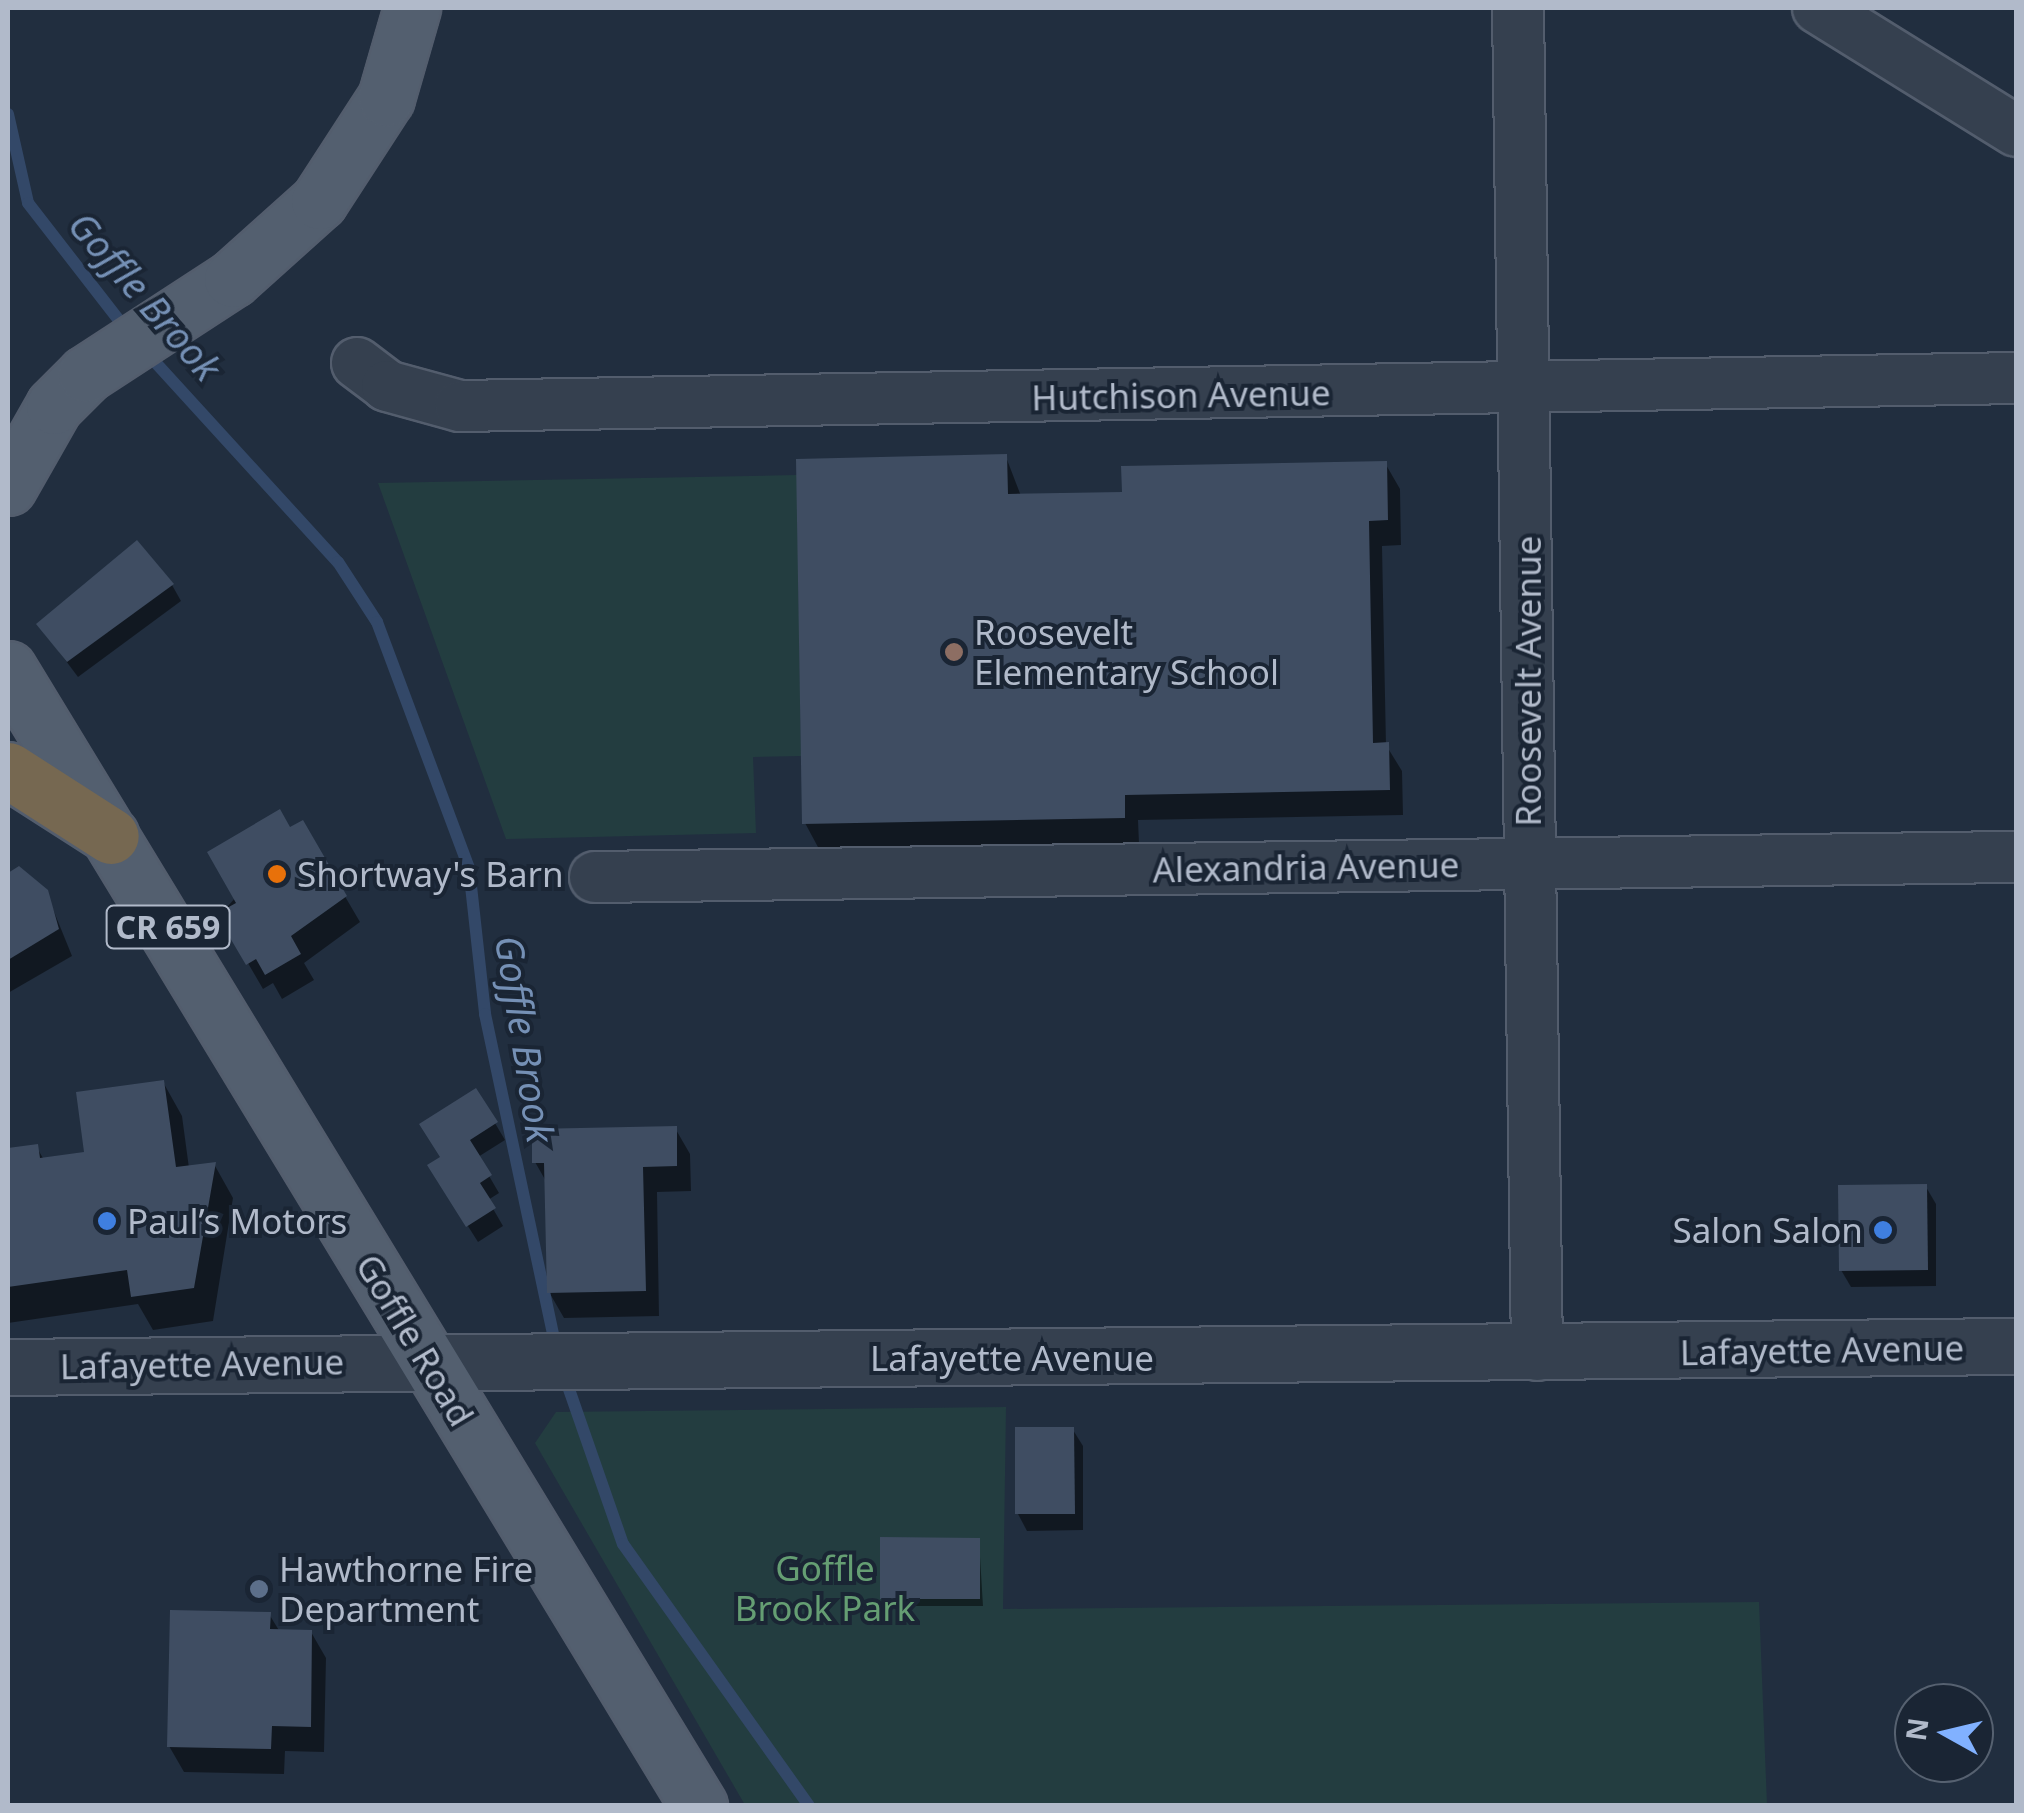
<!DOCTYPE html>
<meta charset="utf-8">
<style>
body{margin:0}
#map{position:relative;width:2024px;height:1813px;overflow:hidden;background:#212e3f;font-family:"Noto Sans",sans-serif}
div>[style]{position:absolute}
.green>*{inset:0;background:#233d40}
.shadow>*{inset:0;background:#0007}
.stream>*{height:12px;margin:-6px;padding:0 6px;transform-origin:6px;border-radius:6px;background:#334868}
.building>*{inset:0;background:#3f4d62}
.roads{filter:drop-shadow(2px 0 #535d6d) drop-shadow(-2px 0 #535d6d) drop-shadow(0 2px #535d6d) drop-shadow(0 -2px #535d6d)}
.minor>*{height:50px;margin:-25px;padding:0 25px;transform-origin:25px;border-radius:25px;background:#35404f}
.tertiary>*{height:55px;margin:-27.5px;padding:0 27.5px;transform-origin:27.5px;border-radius:27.5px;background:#35404f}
.primary>*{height:55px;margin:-27.5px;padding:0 27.5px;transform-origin:27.5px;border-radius:27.5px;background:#535f6f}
.motorway>*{height:55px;margin:-27.5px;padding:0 27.5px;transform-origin:27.5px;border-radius:27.5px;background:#766851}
.dots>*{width:28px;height:28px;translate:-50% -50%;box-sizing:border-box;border:5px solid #1a2534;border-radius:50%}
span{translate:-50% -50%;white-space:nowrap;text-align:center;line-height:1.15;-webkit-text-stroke:8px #1a2534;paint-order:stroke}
.shield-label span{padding:2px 8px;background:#1a2534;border:2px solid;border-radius:8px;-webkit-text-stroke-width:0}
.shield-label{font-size:32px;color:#b1baca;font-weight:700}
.street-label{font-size:35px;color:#b1baca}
.poi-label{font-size:35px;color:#b1baca}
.left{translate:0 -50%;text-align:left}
.right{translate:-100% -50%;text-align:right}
.park-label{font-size:35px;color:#659e73}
.water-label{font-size:38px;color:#7590b5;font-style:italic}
.frame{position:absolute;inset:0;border:10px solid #b1baca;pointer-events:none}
.north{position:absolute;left:1894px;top:1683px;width:100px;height:100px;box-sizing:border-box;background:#1a2534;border:2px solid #566170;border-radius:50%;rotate:278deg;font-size:28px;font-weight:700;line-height:40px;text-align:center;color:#b1baca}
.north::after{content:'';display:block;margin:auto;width:35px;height:45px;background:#81b1ff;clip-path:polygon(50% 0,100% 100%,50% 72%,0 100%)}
</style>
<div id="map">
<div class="green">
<i style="clip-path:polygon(797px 475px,801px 756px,753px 757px,756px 833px,506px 839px,378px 483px)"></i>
<i style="clip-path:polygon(1006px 1407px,1003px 1609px,1759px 1602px,1767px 1805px,745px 1805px,535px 1443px,556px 1412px)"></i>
</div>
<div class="shadow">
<i style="clip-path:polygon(1006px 457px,1021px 496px,1125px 494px,1385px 463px,1400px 489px,1401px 545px,1382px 546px,1386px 745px,1402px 771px,1403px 815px,1138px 820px,1139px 843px,819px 849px,805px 823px)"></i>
<i style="clip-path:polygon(172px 585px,181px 601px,78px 677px,39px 625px)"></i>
<i style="clip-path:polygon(302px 823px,360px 922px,304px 963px,314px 980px,282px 999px,273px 983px,263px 989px,220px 915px)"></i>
<i style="clip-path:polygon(19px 869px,46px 892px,72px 956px,8px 993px,8px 876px)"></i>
<i style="clip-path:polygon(163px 1082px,182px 1116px,189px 1168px,214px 1164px,233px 1198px,213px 1321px,153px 1330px,138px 1304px,8px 1323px,8px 1150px,36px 1146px,44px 1160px,87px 1154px)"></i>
<i style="clip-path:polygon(476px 1091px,505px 1140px,478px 1157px,499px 1193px,488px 1200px,503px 1226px,478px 1242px,440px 1182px)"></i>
<i style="clip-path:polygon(675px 1128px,690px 1154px,691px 1191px,657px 1192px,659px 1316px,564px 1318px,549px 1292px,547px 1183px,535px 1162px)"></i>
<i style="clip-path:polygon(1926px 1187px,1936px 1204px,1936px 1286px,1851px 1287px,1841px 1270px)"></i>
<i style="clip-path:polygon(1073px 1430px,1083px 1446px,1083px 1530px,1027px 1531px,1018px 1514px)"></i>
<i style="clip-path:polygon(979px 1540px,983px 1606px,887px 1606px,882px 1599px)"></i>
<i style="clip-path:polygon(269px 1614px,280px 1632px,311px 1632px,326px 1658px,324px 1752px,285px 1751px,284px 1774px,184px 1772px,169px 1746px)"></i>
</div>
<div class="stream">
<i style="left:8px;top:114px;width:91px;rotate:77.3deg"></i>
<i style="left:28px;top:203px;width:163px;rotate:52.2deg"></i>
<i style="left:145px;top:351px;width:286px;rotate:47.6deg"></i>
<i style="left:338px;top:562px;width:72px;rotate:57deg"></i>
<i style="left:377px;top:622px;width:263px;rotate:69.5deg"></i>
<i style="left:469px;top:868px;width:147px;rotate:83.7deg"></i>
<i style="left:485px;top:1014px;width:341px;rotate:78deg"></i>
<i style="left:563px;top:1372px;width:182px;rotate:70.8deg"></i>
<i style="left:623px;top:1544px;width:321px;rotate:54.6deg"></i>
</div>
<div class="building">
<i style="clip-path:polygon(1007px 454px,1008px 494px,1122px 492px,1121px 466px,1387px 461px,1388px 520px,1369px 521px,1373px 743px,1389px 742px,1390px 790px,1125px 795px,1125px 818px,802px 824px,796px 459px)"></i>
<i style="clip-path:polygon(137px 540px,174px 584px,67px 662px,36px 624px)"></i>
<i style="clip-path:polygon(280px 809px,290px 827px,303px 820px,347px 896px,291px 936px,301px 954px,265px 975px,256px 959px,246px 965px,216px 914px,236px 903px,207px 852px)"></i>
<i style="clip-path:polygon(19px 866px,48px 890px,59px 929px,8px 960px,8px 873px)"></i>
<i style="clip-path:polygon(164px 1080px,176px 1167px,216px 1162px,194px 1288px,131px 1297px,127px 1270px,8px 1287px,8px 1148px,38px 1144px,40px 1158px,84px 1152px,76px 1092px)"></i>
<i style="clip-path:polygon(476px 1088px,498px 1122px,470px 1140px,492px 1175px,480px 1183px,496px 1208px,466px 1227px,427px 1165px,440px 1157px,419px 1124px)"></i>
<i style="clip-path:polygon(677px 1126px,677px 1166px,643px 1167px,646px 1291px,547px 1293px,544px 1163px,532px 1163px,532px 1129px)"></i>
<i style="clip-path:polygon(1927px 1184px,1928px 1270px,1839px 1271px,1838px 1185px)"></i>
<i style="clip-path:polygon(1015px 1427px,1074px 1427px,1075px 1514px,1015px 1514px)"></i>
<i style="clip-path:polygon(880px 1537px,980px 1538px,980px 1599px,880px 1599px)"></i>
<i style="clip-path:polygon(170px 1610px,271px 1612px,270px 1629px,312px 1630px,311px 1727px,272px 1726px,271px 1749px,167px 1747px)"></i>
</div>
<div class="roads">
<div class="minor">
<i style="left:1518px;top:8px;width:1347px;rotate:89.19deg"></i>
<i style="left:1818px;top:8px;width:233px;rotate:31.8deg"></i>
<i style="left:357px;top:363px;width:38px;rotate:37deg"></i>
<i style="left:387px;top:386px;width:76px;rotate:15.3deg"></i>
<i style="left:460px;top:406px;width:1556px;rotate:-1.03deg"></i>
<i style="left:595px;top:877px;width:1421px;rotate:-0.81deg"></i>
</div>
<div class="tertiary">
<i style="left:8px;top:1367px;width:2008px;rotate:-0.6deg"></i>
</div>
<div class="primary">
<i style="left:8px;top:487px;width:93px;rotate:-60.4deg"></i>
<i style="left:54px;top:406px;width:45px;rotate:-45deg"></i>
<i style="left:86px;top:374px;width:174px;rotate:-33.1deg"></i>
<i style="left:232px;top:279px;width:117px;rotate:-41.9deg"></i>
<i style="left:319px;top:201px;width:123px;rotate:-57deg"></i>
<i style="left:386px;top:98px;width:94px;rotate:-73.9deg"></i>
<i style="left:8px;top:669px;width:1331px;rotate:58.71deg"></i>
</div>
<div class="motorway">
<i style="left:8px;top:770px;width:122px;rotate:32.7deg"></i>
</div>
</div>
<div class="dots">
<i style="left:954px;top:652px;background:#8d6e63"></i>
<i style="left:277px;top:874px;background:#e8710a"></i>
<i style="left:107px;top:1221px;background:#3f7fe0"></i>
<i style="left:1883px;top:1230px;background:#3f7fe0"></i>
<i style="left:259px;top:1589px;background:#5c6f8a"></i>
</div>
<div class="shield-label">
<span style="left:168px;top:927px">CR 659</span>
</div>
<div class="street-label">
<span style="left:1181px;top:395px;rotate:-1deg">Hutchison Avenue</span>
<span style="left:1528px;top:681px;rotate:-90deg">Roosevelt Avenue</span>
<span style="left:1306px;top:867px;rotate:-1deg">Alexandria Avenue</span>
<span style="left:415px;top:1340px;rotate:59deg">Goffle Road</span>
<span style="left:1822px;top:1350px;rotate:-1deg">Lafayette Avenue</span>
<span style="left:1012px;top:1358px">Lafayette Avenue</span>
<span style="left:202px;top:1364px;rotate:-1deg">Lafayette Avenue</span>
</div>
<div class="poi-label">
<span class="left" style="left:974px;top:652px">Roosevelt<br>Elementary School</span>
<span class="left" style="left:297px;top:874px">Shortway's Barn</span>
<span class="left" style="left:127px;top:1221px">Paul’s Motors</span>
<span class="right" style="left:1863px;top:1230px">Salon Salon</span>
<span class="left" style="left:279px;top:1589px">Hawthorne Fire<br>Department</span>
</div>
<div class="park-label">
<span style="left:825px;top:1588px">Goffle<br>Brook Park</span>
</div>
<div class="water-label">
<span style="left:145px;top:296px;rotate:49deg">Goffle Brook</span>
<span style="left:525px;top:1039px;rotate:81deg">Goffle Brook</span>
</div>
<div class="frame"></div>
<div class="north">N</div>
</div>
